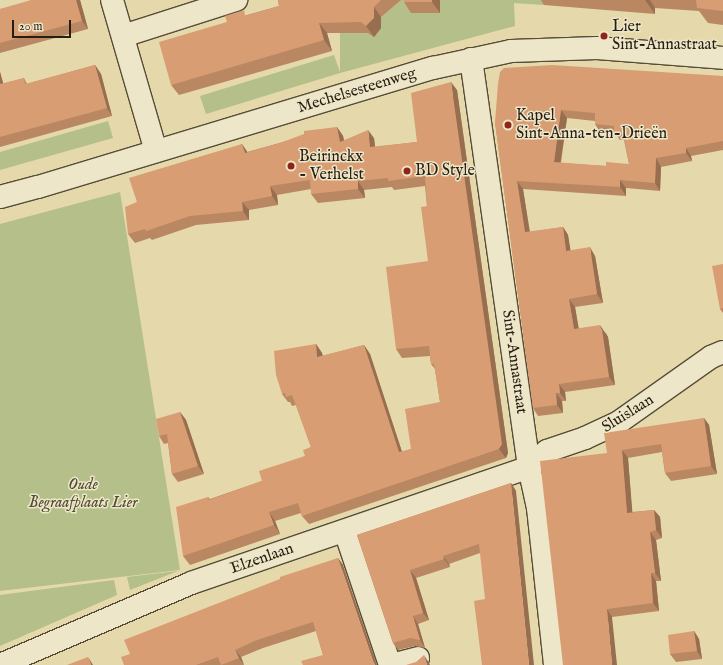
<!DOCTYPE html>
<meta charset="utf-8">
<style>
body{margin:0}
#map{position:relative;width:723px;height:665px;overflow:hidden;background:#e5d8ab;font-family:"IM FELL English",serif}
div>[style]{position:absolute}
.green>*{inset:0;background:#b4bf89}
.roads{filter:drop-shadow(1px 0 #564c38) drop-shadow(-1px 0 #564c38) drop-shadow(0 1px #564c38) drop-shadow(0 -1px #564c38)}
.minor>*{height:22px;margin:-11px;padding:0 11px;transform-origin:11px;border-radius:11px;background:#eee6c8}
.wall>*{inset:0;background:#ba8763}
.shaded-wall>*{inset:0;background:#976e50}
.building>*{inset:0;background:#d89d73}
.dots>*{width:11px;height:11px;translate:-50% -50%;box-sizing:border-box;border:2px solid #eee6c8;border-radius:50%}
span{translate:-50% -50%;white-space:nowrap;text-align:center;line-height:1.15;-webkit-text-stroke:3px #eee6c8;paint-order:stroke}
.poi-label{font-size:16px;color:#261e12}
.left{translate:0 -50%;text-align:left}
.street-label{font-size:16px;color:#261e12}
.park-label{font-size:16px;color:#514e36;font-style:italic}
.scale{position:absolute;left:12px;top:20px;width:59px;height:18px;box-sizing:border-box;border:2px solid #261e12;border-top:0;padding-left:5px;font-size:12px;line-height:14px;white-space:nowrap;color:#261e12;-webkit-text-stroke:3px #eee6c8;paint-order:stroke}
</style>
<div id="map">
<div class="green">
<i style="clip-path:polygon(340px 0,545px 0,544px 5px,514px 3px,515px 26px,340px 73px,206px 114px,200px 96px,334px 55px,340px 72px)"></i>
<i style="clip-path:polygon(108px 121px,113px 138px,0 170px,0 152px)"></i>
<i style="clip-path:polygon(120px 192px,180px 570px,0 591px,0 224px)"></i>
<i style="clip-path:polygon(178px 571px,130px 590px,127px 577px)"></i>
<i style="clip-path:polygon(114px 580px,117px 595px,0 646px,0 595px)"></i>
</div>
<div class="roads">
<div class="minor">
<i style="left:112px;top:0;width:157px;rotate:73.8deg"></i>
<i style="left:123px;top:36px;width:119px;rotate:-17.7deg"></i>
<i style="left:471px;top:59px;width:412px;rotate:81.9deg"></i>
<i style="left:529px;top:467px;width:42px;rotate:77.6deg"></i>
<i style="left:538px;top:508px;width:158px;rotate:83.8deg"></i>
<i style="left:0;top:197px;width:39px;rotate:-15deg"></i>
<i style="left:38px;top:187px;width:413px;rotate:-16.8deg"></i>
<i style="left:433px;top:68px;width:80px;rotate:-12.3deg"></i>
<i style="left:511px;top:51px;width:86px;rotate:-2deg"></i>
<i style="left:597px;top:48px;width:126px;rotate:4.5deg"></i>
<i style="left:345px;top:531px;width:141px;rotate:71.4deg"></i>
<i style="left:0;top:665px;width:208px;rotate:-23.2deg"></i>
<i style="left:191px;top:583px;width:357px;rotate:-18.9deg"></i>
<i style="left:529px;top:467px;width:24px;rotate:-42deg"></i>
<i style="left:547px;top:451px;width:40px;rotate:-18.9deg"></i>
<i style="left:585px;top:438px;width:38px;rotate:-25deg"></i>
<i style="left:619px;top:422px;width:113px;rotate:-35.2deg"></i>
<i style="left:711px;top:357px;width:13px;rotate:-23deg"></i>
<i style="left:392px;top:665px;width:27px;rotate:-15deg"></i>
</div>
</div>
<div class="wall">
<i style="clip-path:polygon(80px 0,88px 29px,0 53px,0 9px)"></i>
<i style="clip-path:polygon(278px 0,401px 0,381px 17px,381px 28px,374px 37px,368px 33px,327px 33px,332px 51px,179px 95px,171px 85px,227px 22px,247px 15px,279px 6px)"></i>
<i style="clip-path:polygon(404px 0,440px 0,440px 13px,411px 13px,404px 2px)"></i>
<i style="clip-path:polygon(541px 0,723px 0,723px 25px,708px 23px,699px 11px,655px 8px,655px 14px,544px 5px)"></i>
<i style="clip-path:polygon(95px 65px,101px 74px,112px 116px,0 147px,0 72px,3px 84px,24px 78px,27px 84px)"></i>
<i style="clip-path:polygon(evenodd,723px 76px,723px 150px,691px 156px,692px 161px,661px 167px,660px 191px,626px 188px,626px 196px,523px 189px,530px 232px,563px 227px,568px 235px,570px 250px,595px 256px,603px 303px,575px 307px,579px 329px,606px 333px,608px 337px,615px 385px,565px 392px,566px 401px,562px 401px,563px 413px,538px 416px,533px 408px,495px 122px,723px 76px,567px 118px,595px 121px,595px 124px,600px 132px,615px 133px,620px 140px,624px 140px,629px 164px,606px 166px,561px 163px,567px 118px)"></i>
<i style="clip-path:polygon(457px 90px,508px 453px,506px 458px,309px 524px,302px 516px,301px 513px,275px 521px,280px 534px,190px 565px,183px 556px,208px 497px,210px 499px,262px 481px,305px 456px,311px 447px,296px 405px,292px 406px,290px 402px,288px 402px,282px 394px,316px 344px,322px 353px,323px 356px,364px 345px,370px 354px,402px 452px,411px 449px,440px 402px,435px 369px,431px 364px,430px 356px,402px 358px,396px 349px,428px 261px,427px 206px,425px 186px,394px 190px,392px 187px,364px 190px,365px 198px,318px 203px,311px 194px,311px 189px,277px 195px,278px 205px,249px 210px,249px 220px,196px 225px,152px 240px,150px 238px,135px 243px,128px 234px,137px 202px,242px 144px,247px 152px,337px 127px,343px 136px,344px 140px,374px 138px,375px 147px,417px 142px)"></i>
<i style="clip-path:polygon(723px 264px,723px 313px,720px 309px)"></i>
<i style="clip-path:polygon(180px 412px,186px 420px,204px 474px,178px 482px,172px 474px,168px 443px,164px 444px,159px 436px)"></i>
<i style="clip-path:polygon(704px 418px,709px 425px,717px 474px,671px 481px,665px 473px,662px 452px,628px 458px,632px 512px,654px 510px,660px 517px,662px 538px,656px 540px,661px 581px,656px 581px,659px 611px,612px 617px,563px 665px,607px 453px)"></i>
<i style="clip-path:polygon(511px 483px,516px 491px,480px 553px,449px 564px,450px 567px,416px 578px,429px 620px,418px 624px,425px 648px,415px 646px,398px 650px,393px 643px,357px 535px)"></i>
<i style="clip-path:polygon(338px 558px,343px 565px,323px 655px,316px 631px,263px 648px,241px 657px,244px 665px,124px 665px,130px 654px)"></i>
<i style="clip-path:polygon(694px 631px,699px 639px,702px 659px,676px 662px,670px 654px)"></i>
</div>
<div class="shaded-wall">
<i style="clip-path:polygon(76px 0,80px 0,88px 29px,82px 21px)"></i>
<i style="clip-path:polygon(432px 0,440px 0,440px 13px,432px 2px)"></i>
<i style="clip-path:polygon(645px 0,650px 0,655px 8px,655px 14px)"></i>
<i style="clip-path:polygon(374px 7px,381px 17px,381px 28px,374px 37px,366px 26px)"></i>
<i style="clip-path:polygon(319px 23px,327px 33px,332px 51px,324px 40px)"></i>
<i style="clip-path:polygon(95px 65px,101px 74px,112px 116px,107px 108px)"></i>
<i style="clip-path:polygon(0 72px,6px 93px,0 83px)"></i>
<i style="clip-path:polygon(451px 82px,457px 90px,508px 453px,506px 458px,499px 449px)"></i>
<i style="clip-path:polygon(561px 110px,567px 118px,559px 171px,554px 162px)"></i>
<i style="clip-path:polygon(337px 127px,343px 136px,346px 151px,340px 142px)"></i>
<i style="clip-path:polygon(368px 130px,374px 138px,376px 156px,370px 147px)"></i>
<i style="clip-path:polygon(242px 144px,248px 153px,245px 153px)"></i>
<i style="clip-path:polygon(686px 148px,691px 156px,692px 161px,686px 153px)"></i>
<i style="clip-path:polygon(656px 158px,661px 167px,660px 191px,655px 183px)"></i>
<i style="clip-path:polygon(620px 180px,626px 188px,626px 196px,620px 187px)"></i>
<i style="clip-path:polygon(358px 181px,364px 190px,365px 198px,358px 189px)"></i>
<i style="clip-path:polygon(517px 181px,523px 189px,531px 241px,525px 232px)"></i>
<i style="clip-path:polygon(270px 186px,277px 195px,278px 205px,272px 196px)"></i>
<i style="clip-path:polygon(242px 202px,249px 210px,249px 220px,243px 211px)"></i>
<i style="clip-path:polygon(563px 227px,568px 235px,572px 259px,566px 251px)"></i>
<i style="clip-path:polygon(590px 247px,595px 256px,603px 303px,597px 294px)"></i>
<i style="clip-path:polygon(569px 299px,575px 307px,580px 338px,574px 329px)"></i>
<i style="clip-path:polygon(600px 325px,608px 337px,615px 385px,609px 377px)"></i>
<i style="clip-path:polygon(316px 344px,322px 353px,324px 366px,317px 357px)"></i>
<i style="clip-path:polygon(364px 345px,370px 354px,405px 461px,399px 452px)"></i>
<i style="clip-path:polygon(559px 384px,565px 392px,566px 401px,560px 393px)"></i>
<i style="clip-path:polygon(556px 393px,562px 401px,563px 413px,557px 405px)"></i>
<i style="clip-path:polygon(180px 412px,186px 420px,204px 474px,198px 466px)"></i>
<i style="clip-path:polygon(704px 418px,709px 425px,717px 474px,711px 466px)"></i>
<i style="clip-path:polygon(622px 450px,628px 458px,633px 520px,627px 513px)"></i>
<i style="clip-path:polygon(511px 483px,516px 491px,534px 665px,529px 665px)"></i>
<i style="clip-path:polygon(654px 510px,660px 517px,662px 538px,656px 530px)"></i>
<i style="clip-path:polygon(269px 512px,275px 521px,280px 534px,274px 525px)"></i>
<i style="clip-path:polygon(650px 532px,656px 540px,661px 581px,655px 573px)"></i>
<i style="clip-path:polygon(443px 556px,449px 564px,450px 567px,444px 559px)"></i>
<i style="clip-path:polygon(338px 558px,343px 565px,377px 665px,375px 665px,373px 661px)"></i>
<i style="clip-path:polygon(410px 570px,416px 578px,429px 620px,423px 613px)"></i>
<i style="clip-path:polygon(651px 573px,656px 581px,659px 611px,653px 603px)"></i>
<i style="clip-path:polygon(607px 609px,612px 617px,617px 665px,612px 665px)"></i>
<i style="clip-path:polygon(413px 616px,418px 624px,425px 648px,420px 640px)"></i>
<i style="clip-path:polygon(694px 631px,699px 639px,702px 659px,697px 651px)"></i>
<i style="clip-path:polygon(235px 650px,241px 657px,244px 665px,239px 658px)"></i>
<i style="clip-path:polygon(424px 655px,429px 663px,430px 665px,427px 665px)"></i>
<i style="clip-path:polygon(88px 657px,93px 665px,91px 665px)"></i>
</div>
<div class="building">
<i style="clip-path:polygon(31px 0,76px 0,82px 21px,0 43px,0 9px)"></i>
<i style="clip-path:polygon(278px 0,381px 0,374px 7px,374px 18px,366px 26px,361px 22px,319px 23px,324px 40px,171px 85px,159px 42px,227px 22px,225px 16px,244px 10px,245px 16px,279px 6px)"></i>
<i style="clip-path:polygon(404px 0,432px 0,432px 2px,404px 2px)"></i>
<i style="clip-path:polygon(696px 0,723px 0,723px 11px,697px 8px)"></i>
<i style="clip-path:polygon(95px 65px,107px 108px,0 137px,0 83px,0 84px,24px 78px,25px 84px)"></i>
<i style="clip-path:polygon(evenodd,552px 65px,723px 76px,723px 141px,686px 148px,686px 153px,656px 158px,655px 183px,620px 180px,620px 187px,517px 181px,525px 232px,563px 227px,566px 251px,590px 247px,597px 294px,569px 299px,574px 329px,600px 325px,600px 329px,602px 329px,609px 377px,559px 384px,560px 393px,556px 393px,557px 405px,533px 408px,495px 122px,498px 84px,500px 72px,504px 68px,552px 65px,561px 110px,595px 113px,595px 124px,614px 126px,614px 132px,623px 133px,629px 164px,606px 162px,606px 166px,554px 162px,561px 110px)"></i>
<i style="clip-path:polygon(451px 82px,502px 444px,499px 449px,302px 516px,298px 503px,269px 512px,274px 525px,183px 556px,176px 507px,208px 497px,209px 500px,262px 481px,259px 471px,305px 456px,303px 450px,311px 447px,292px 395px,286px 397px,285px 393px,282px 394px,276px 375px,274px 351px,316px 344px,317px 357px,364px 345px,399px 452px,411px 449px,405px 409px,440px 402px,434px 364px,431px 364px,429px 346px,396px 349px,386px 267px,428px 261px,421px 207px,427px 206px,425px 176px,388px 181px,388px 178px,358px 181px,358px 189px,311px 194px,310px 180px,270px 186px,272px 196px,242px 202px,243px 211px,190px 216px,146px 231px,145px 229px,128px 234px,125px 207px,137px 202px,129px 178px,242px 144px,245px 153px,280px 143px,304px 134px,304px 131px,337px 127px,340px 142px,368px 130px,370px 147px,417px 142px,411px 93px)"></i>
<i style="clip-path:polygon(723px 264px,723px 308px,720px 309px,712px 266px)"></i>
<i style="clip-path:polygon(180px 412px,198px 466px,172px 474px,167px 434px,159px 436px,156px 419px)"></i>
<i style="clip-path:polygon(704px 418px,711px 466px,665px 473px,661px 444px,622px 450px,627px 513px,654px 510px,656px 530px,650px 532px,655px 573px,651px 573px,653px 603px,607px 609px,612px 665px,563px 665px,540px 461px,607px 453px,604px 433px)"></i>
<i style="clip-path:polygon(511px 483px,529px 665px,482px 665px,474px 601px,485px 599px,479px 544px,443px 556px,444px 559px,410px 570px,423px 613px,413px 616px,420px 640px,410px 638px,393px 643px,357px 535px)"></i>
<i style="clip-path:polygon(338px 558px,373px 661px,375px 665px,303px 665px,301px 661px,323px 655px,313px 622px,257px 640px,235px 650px,239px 658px,221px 665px,218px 657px,196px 665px,124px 665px,121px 657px,130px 654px,124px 640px,280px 579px,280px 577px)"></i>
<i style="clip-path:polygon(694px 631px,697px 651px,670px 654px,668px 635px)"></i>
<i style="clip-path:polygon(424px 655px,427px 665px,406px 665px,416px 662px)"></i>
<i style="clip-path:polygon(88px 657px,91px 665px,67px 665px)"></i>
</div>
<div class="dots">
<i style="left:604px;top:36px;background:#8f2418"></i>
<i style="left:508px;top:125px;background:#8f2418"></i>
<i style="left:291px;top:166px;background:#8f2418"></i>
<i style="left:407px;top:171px;background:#8f2418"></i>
</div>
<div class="poi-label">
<span class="left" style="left:612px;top:36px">Lier<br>Sint-Annastraat</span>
<span class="left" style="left:516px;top:125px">Kapel<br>Sint-Anna-ten-Drieën</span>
<span class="left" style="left:299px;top:166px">Beirinckx<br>- Verhelst</span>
<span class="left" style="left:415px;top:171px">BD Style</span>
</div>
<div class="street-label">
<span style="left:357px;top:91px;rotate:-17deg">Mechelsesteenweg</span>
<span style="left:514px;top:362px;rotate:82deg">Sint-Annastraat</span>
<span style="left:628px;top:414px;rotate:-32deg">Sluislaan</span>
<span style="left:262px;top:559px;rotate:-19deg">Elzenlaan</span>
</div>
<div class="park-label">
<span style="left:83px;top:494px">Oude<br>Begraafplaats Lier</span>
</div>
<div class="scale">20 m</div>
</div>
